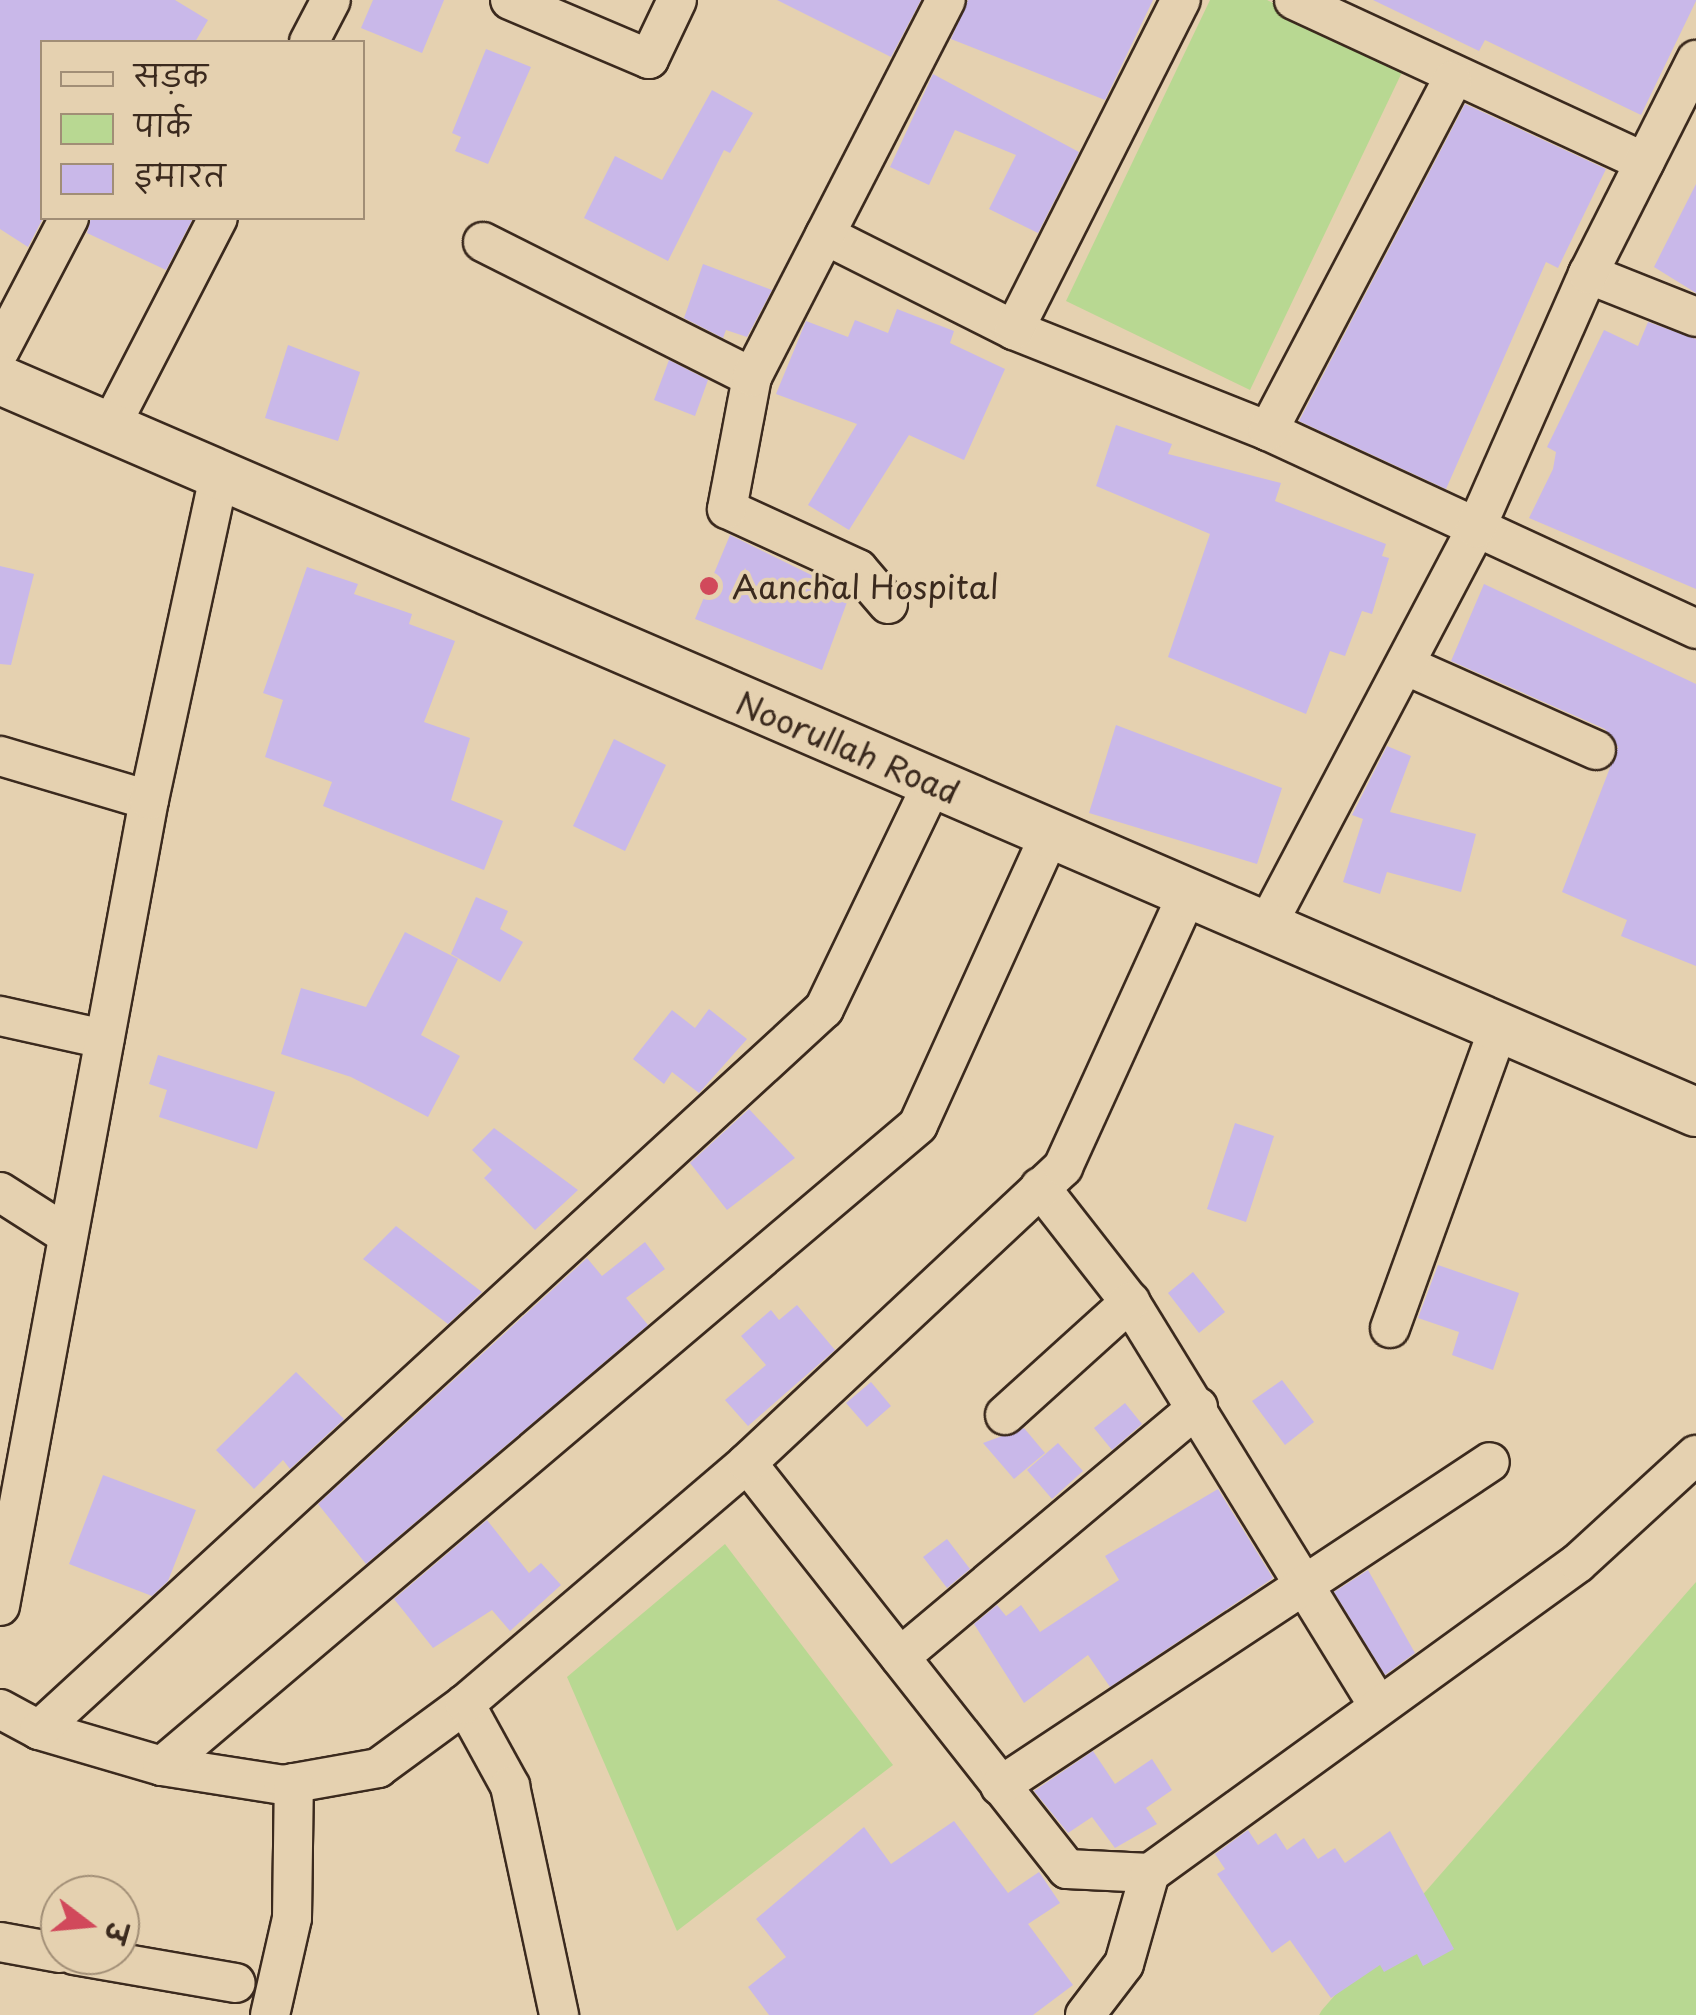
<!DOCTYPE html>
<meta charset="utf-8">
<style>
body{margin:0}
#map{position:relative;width:1696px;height:2015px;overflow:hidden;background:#e5d1b0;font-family:"Playpen Sans","Playpen Sans Deva",sans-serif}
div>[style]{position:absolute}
.green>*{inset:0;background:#b8d892}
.building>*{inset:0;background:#c9b8e9}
.roads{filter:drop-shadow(2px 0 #3b2a1e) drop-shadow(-2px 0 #3b2a1e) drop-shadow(0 2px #3b2a1e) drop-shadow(0 -2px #3b2a1e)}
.minor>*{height:38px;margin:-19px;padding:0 19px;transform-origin:19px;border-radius:19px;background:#e5d1b0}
.major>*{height:48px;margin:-24px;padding:0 24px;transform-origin:24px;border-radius:24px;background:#e5d1b0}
.dots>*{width:28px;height:28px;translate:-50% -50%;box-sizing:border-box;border:5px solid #e5d1b0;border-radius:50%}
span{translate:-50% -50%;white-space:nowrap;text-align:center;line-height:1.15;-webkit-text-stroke:8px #e5d1b0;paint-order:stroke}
.poi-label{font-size:32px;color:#3b2a1e}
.left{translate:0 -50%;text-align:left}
.street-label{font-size:32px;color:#3b2a1e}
.legend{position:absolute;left:40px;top:40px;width:325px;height:180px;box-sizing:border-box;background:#e5d1b0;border:2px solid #a18e76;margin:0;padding:12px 18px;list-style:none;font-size:30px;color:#3b2a1e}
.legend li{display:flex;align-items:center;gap:20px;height:50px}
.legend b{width:50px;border:2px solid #a18e76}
.north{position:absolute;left:40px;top:1875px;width:100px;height:100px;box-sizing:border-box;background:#e5d1b0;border:2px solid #a18e76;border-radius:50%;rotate:106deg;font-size:28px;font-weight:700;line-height:40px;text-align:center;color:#3b2a1e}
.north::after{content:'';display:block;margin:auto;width:35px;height:45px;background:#d1495b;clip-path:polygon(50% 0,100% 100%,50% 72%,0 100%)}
</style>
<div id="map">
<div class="green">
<i style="clip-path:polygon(1210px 0,1267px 0,1405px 66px,1250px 390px,1066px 301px)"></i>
<i style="clip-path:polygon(725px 1544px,893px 1765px,677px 1931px,567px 1677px)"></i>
<i style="clip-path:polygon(1696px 1582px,1696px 2015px,1319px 2015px,1322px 2010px)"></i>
</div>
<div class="building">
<i style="clip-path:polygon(0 0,175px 0,208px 20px,195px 42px,42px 42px,42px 220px,28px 247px,0 229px)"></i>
<i style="clip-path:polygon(373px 0,444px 0,422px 53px,361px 28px)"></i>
<i style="clip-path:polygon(777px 0,921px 0,891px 57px)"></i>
<i style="clip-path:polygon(968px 0,1153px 0,1105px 100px,951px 39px)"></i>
<i style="clip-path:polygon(1373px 0,1696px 0,1696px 1px,1641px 115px,1485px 40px,1479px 51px)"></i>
<i style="clip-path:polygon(486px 49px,531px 67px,488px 164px,455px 151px,461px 137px,452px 133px)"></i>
<i style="clip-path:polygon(933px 74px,1079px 152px,1038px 233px,989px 209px,1016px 155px,955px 130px,929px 185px,890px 167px)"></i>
<i style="clip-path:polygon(712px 90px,753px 113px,730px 153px,724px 150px,668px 261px,584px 218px,615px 156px,662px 180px)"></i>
<i style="clip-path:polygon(1465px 104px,1606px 169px,1558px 268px,1546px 262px,1446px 489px,1299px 421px)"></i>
<i style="clip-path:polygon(1696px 184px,1696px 293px,1654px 267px)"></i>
<i style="clip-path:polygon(91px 218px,193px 218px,166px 270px,87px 233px)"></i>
<i style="clip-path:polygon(703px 264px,772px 290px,747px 337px,726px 330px,723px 338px,684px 318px)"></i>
<i style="clip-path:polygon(897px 309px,954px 331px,950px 343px,1005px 369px,964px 460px,909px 435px,849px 530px,808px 505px,857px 424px,776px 394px,806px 321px,848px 337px,855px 320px,888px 333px)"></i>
<i style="clip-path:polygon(1648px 322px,1696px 339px,1696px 589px,1529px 518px,1553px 469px,1556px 452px,1547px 447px,1604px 330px,1638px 346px)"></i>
<i style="clip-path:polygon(288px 345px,360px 372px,338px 441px,265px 418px)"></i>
<i style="clip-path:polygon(669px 360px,708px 380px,695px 416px,654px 400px)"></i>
<i style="clip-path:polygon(1116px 425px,1172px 444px,1168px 454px,1281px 483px,1275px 501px,1386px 544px,1382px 556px,1389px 558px,1372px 614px,1362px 611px,1345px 656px,1330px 651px,1306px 714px,1168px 657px,1210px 534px,1096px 486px)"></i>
<i style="clip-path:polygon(730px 535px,850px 594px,822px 670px,695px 619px)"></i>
<i style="clip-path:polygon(0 566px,34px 574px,11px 665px,0 664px)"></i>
<i style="clip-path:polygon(307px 567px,358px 584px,354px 594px,412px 614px,409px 624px,455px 641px,424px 722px,470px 738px,451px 800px,503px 821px,484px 870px,323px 806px,332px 782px,265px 757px,283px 700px,263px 693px)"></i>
<i style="clip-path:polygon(1484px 584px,1696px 684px,1696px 966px,1621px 936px,1627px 920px,1562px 892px,1618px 747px,1605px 729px,1451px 661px)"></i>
<i style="clip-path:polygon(1116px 725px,1282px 788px,1257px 864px,1089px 813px)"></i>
<i style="clip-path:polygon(614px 739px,666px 765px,625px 851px,573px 826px)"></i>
<i style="clip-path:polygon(1387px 746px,1411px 756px,1390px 812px,1476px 834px,1461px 892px,1387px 872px,1380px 894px,1343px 882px,1363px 819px,1352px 815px)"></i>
<i style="clip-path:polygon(476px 897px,508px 911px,500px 929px,523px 942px,500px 982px,451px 954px)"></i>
<i style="clip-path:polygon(405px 932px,458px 959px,421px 1035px,460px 1056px,428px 1117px,351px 1077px,281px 1054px,301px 988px,366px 1007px)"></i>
<i style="clip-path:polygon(709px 1009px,747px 1039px,699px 1093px,672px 1072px,664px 1084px,633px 1059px,672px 1010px,695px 1028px)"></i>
<i style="clip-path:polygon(158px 1055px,275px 1092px,257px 1149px,159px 1117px,167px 1090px,149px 1084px)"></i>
<i style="clip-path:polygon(749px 1109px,795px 1158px,727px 1210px,690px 1163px)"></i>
<i style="clip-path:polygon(1235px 1123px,1274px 1136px,1246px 1222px,1207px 1209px)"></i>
<i style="clip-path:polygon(494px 1128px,578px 1190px,535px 1230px,484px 1178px,492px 1170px,472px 1150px)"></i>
<i style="clip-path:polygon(396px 1226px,482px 1292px,448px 1324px,363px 1259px)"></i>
<i style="clip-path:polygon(645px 1242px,665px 1269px,626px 1298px,648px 1325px,366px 1564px,318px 1504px,587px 1258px,602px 1276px)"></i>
<i style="clip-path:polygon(1438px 1265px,1519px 1293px,1493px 1370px,1452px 1355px,1459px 1332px,1418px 1318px)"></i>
<i style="clip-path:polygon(1193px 1272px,1225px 1312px,1199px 1333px,1168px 1293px)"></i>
<i style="clip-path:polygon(797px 1305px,835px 1350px,748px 1426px,725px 1400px,766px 1365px,741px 1336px,771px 1310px,779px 1320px)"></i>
<i style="clip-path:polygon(296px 1372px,344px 1419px,290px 1469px,283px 1460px,254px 1489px,216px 1450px)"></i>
<i style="clip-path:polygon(1282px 1380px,1314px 1422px,1285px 1445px,1252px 1401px)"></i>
<i style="clip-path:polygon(871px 1382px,891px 1406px,867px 1427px,846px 1403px)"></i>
<i style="clip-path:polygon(1125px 1403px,1142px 1424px,1112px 1450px,1094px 1428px)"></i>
<i style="clip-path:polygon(1024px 1428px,1045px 1453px,1014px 1479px,983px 1443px)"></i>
<i style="clip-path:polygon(1058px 1443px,1083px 1471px,1052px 1499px,1027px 1470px)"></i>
<i style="clip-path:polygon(103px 1475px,196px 1510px,168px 1581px,152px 1596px,69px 1564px)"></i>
<i style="clip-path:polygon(1218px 1489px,1273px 1578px,1110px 1687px,1088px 1655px,1024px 1703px,974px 1624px,997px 1605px,1006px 1616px,1021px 1605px,1040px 1632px,1119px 1580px,1105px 1556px)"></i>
<i style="clip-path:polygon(487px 1520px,529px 1573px,541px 1563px,561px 1585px,510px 1631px,492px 1610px,433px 1648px,394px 1599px)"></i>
<i style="clip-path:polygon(947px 1539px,970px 1569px,947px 1588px,923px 1557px)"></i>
<i style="clip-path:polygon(1368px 1570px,1415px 1653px,1385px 1675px,1334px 1592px)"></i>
<i style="clip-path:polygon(1093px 1751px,1115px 1784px,1152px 1759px,1172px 1790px,1146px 1808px,1157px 1824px,1115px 1848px,1092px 1817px,1068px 1833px,1034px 1791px)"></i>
<i style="clip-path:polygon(954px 1821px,1008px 1893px,1039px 1872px,1060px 1903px,1028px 1924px,1073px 1985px,1033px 2015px,769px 2015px,748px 1987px,786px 1957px,756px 1919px,864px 1827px,891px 1864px)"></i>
<i style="clip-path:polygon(1248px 1830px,1258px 1845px,1276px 1833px,1287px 1850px,1304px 1838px,1318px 1859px,1335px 1848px,1345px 1863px,1390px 1831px,1454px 1949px,1423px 1966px,1417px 1954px,1384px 1972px,1380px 1965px,1331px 1998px,1290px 1940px,1272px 1953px,1217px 1874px,1225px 1869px,1215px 1854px)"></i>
</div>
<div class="roads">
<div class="minor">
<i style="left:510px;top:0;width:151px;rotate:23deg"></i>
<i style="left:649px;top:59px;width:65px;rotate:-64.6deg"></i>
<i style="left:1294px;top:0;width:386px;rotate:24.8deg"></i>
<i style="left:309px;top:42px;width:47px;rotate:-62.4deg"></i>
<i style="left:825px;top:235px;width:212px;rotate:26.7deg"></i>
<i style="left:1014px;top:330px;width:273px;rotate:21.7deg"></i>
<i style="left:1268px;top:431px;width:472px;rotate:24.8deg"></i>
<i style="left:483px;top:242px;width:301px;rotate:26.7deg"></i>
<i style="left:1588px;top:274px;width:116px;rotate:21.7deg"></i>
<i style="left:1014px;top:330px;width:370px;rotate:-63.2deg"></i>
<i style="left:0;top:350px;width:149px;rotate:-62.4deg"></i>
<i style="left:109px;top:429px;width:237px;rotate:-62.7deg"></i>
<i style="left:1268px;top:431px;width:396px;rotate:-62.3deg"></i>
<i style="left:888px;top:604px;width:46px;rotate:-130.6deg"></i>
<i style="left:858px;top:569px;width:144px;rotate:-155.4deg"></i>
<i style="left:727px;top:509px;width:134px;rotate:-79.3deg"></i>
<i style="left:752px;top:377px;width:424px;rotate:-62.8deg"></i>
<i style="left:1405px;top:665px;width:209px;rotate:24deg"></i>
<i style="left:0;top:756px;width:155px;rotate:16.5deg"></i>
<i style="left:1266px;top:927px;width:451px;rotate:-62.2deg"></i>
<i style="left:1476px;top:528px;width:278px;rotate:-66.2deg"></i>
<i style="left:1588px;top:274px;width:240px;rotate:-63.2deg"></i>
<i style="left:0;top:1016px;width:107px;rotate:12.5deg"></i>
<i style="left:1040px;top:1187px;width:146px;rotate:52deg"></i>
<i style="left:1130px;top:1302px;width:472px;rotate:58.4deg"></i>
<i style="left:0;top:1192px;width:78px;rotate:32.5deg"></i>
<i style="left:1390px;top:1328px;width:320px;rotate:-70.1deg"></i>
<i style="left:1005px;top:1415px;width:169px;rotate:-42.1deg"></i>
<i style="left:747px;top:1463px;width:517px;rotate:51.76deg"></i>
<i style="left:1067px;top:1869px;width:83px;rotate:2.8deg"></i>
<i style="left:0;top:1606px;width:820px;rotate:-79.53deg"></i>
<i style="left:149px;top:800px;width:331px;rotate:-77.8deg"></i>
<i style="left:900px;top:1657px;width:389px;rotate:-40deg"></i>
<i style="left:465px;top:1704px;width:94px;rotate:61.2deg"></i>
<i style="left:510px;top:1786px;width:234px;rotate:77.9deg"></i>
<i style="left:0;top:1709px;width:44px;rotate:28.3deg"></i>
<i style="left:39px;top:1730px;width:128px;rotate:16.3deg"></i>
<i style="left:162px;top:1766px;width:122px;rotate:8.9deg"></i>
<i style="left:283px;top:1785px;width:97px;rotate:-10.1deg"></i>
<i style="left:378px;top:1768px;width:108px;rotate:-36.3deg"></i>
<i style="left:465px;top:1704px;width:371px;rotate:-40.5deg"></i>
<i style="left:747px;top:1463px;width:433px;rotate:-43.1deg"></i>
<i style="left:1063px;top:1167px;width:301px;rotate:-65.5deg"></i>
<i style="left:39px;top:1730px;width:1066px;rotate:-42.57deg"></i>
<i style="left:824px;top:1009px;width:251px;rotate:-64.3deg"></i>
<i style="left:162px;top:1766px;width:991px;rotate:-40.29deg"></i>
<i style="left:918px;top:1125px;width:320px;rotate:-65.6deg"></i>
<i style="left:1000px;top:1786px;width:587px;rotate:-33.47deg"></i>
<i style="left:0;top:1942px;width:61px;rotate:10.4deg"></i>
<i style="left:74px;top:1955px;width:164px;rotate:9.8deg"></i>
<i style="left:270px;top:2015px;width:99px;rotate:-77.2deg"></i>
<i style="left:292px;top:1918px;width:135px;rotate:-89.2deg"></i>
<i style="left:1085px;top:2015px;width:64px;rotate:-52.6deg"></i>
<i style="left:1124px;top:1964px;width:95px;rotate:-74.1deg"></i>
<i style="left:1150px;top:1873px;width:528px;rotate:-35.92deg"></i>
<i style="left:1578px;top:1563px;width:160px;rotate:-42.5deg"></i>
</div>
<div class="major">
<i style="left:0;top:380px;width:1847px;rotate:23.35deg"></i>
</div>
</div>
<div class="dots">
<i style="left:709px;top:586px;background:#d1495b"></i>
</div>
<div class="poi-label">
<span class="left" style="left:732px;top:586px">Aanchal Hospital</span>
</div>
<div class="street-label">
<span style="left:848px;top:747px;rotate:23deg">Noorullah Road</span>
</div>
<ul class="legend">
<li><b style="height:12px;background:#e5d1b0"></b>सड़क</li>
<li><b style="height:28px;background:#b8d892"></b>पार्क</li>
<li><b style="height:28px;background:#c9b8e9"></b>इमारत</li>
</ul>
<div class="north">उ</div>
</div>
